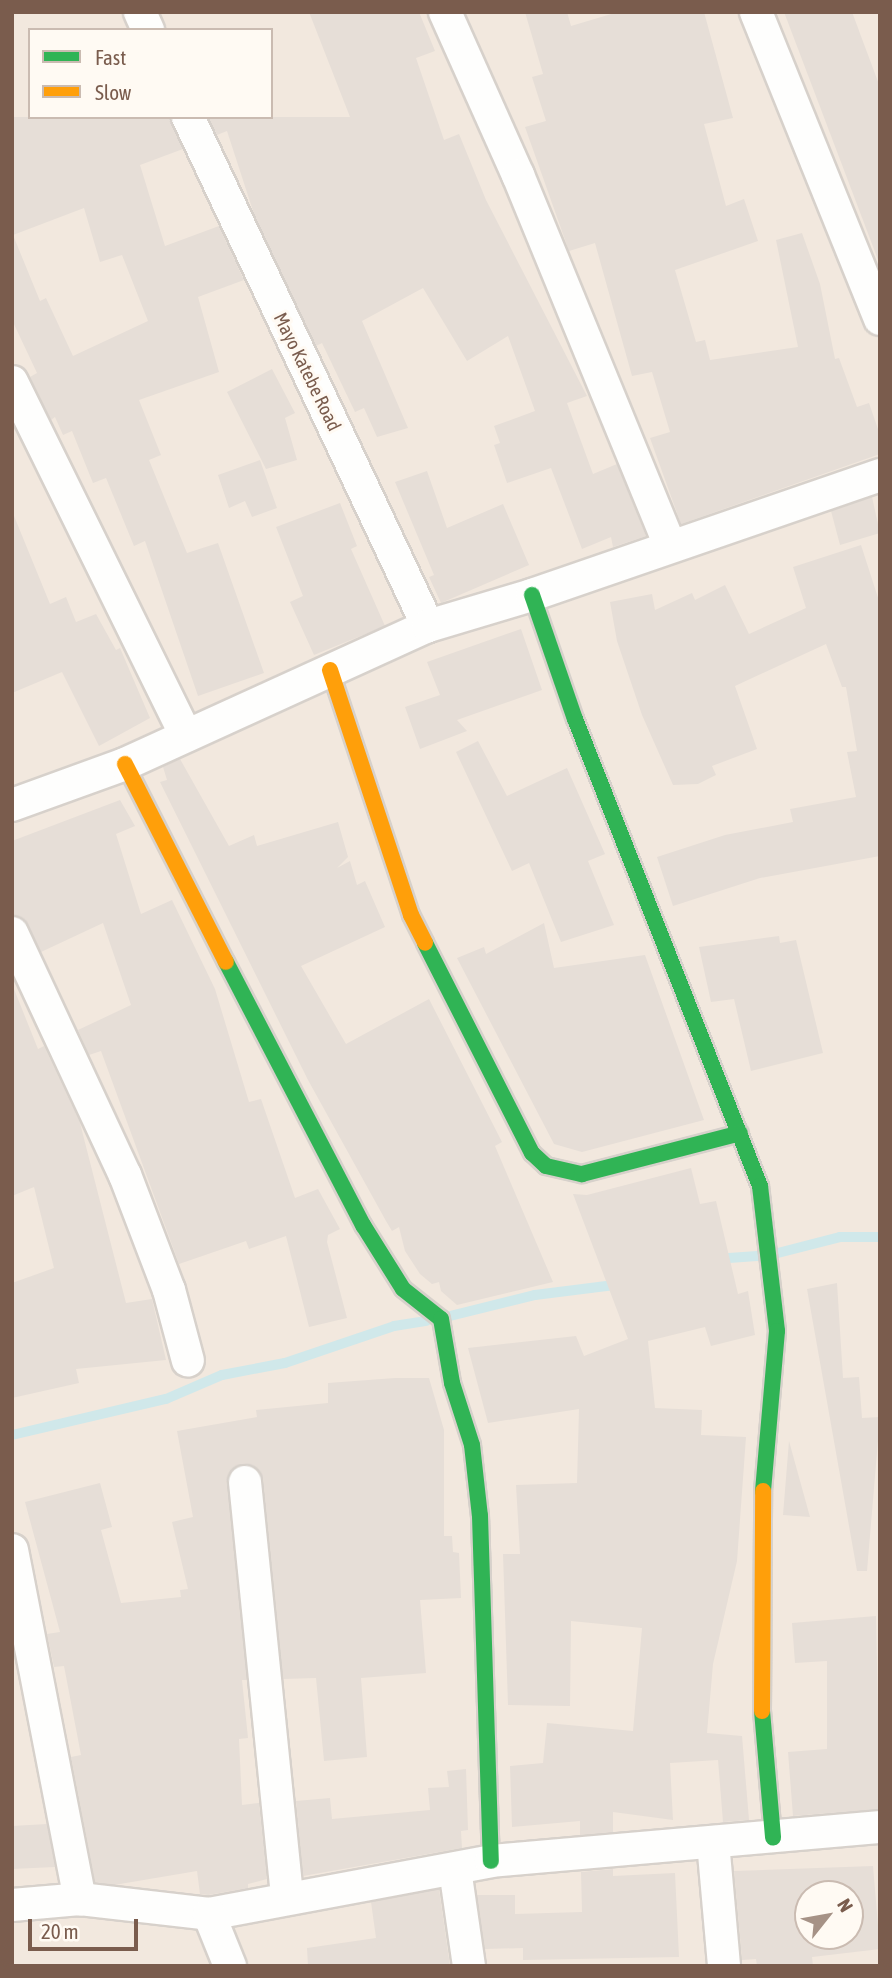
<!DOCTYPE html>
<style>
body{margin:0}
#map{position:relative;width:892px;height:1978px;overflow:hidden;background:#f9f5f0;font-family:"Asap Condensed",sans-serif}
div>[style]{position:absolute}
.residential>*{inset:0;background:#f2e8de}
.stream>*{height:10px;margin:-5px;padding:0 5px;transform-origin:5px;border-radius:5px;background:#d0e8ea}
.building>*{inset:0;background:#e6ded7}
.roads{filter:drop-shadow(2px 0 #d7d1cb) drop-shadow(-2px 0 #d7d1cb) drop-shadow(0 2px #d7d1cb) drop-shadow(0 -2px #d7d1cb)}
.street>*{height:32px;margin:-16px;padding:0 16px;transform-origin:16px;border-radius:16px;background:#fefefd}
.fast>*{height:16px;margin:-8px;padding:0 8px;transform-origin:8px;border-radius:8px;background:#30b455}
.slow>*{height:16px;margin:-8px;padding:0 8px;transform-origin:8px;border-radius:8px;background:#ff9f0a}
span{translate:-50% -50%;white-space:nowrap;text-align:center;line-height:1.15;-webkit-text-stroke:6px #fffaf3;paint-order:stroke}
.street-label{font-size:19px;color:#7a5c4d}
.frame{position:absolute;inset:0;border:14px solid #7a5c4d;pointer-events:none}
.legend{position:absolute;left:28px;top:28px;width:245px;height:91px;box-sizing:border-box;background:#fffaf3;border:2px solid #cabbb1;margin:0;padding:9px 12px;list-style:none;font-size:21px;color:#7a5c4d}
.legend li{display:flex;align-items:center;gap:14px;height:35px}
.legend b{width:35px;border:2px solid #cabbb1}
.north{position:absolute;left:794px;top:1880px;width:70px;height:70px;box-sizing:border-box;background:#fffaf3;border:2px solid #cabbb1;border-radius:50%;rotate:59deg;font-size:19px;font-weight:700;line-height:28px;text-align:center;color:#7a5c4d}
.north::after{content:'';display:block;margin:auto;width:24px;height:32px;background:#a69286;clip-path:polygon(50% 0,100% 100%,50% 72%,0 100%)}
.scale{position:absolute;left:28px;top:1919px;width:110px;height:32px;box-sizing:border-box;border:4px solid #7a5c4d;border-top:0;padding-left:9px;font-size:21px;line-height:24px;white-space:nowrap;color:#7a5c4d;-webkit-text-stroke:5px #fffaf3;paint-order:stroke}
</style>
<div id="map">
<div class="residential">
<i style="clip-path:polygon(evenodd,12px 12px,880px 12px,880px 1966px,12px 1966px,12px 12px,30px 30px,271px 30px,271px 117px,30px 117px,30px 30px,12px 12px,808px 1894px,850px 1894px,850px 1936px,808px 1936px,808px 1894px)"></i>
</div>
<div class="stream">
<i style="left:715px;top:1259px;width:55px;rotate:-4.2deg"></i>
<i style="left:770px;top:1255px;width:72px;rotate:-14.4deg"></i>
<i style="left:840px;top:1237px;width:40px"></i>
<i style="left:446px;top:1317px;width:92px;rotate:-13.9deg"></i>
<i style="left:535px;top:1295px;width:88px;rotate:-7.2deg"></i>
<i style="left:12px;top:1435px;width:158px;rotate:-13.2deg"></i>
<i style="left:166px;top:1399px;width:61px;rotate:-23.2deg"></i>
<i style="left:222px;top:1375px;width:64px;rotate:-10.8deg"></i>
<i style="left:285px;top:1363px;width:115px;rotate:-18.7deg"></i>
<i style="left:394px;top:1326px;width:33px;rotate:-9deg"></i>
</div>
<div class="building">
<i style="clip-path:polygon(309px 12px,419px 12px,435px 51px,416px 58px,444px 140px,459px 134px,486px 200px,587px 396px,567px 403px,593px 474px,617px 464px,646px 536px,613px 547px,611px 537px,582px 549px,551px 468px,507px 483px,494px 445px,500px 443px,494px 426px,535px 411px,508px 336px,467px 361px,423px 288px,362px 321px,408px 428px,377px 437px,364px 408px,355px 412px,322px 343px,316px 346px,254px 214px,227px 131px,217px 135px,208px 117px,350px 117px)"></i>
<i style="clip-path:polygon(525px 12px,567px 12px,571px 26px,618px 12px,704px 12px,733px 118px,704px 124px,726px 206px,744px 199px,758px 241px,675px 270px,696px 342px,705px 340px,710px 360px,798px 347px,776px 240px,802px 233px,820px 284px,835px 359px,839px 358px,857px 407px,869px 403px,880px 435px,880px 454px,681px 524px,650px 438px,670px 432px,652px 372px,632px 376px,595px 243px,569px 251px,525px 127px,546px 121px,532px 77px,543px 74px)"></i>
<i style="clip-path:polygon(784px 12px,852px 12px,880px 87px,880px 265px)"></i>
<i style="clip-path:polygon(evenodd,12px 117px,170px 117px,183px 149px,140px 165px,165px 246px,219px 226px,244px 280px,198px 297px,219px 372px,139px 400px,161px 455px,149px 460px,187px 553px,218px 543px,264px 673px,198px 696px,145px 541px,134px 546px,106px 478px,93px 483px,72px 431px,63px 435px,55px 417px,51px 420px,30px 377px,37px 373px,12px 320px,12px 117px,84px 208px,100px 262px,122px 255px,148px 321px,73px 356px,46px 298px,40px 301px,13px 235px,84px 208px)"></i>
<i style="clip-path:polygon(272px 369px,295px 413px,285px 418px,297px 460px,266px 469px,227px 392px)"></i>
<i style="clip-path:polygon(260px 460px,277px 508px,252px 517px,245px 501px,229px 508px,218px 475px)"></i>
<i style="clip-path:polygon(427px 471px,447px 528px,503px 504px,529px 565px,441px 603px,429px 577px,434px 575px,395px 482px)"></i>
<i style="clip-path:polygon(872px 497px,880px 533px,840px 545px,831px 511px)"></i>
<i style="clip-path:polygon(340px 503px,357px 546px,351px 549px,385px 626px,314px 655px,290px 602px,303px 596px,276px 527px)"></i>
<i style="clip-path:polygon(12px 511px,50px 604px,66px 597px,76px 622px,96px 614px,116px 650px,120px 648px,150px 718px,99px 746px,62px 672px,12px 693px)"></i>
<i style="clip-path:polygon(861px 545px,880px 604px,880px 856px,760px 878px,673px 906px,657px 857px,725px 835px,793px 822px,790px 809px,856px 797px,847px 752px,857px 751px,846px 687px,842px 687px,826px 644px,735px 686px,757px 749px,712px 766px,716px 775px,698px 784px,673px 785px,642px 715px,617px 641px,610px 602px,652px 594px,655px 610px,692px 593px,695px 600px,725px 585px,749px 634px,806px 608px,793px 567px)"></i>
<i style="clip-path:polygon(521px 629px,542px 690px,457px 720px,467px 731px,420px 749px,405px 707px,440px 695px,427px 662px)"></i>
<i style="clip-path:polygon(478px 741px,507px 796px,567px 768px,605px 854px,588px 861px,614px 925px,561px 942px,529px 863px,512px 871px,456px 752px)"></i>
<i style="clip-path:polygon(180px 759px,229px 846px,254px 835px,257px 846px,338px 822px,348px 857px,337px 868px,350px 861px,357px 885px,365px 881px,385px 927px,301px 966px,346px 1044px,429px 999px,502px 1142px,495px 1146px,553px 1282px,457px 1305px,441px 1291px,439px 1282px,432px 1284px,420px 1274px,405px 1251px,399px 1227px,392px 1231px,386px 1221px,308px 1080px,160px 782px,167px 780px,163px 767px)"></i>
<i style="clip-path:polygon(120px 800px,135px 826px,116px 834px,141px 914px,172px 900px,215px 989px,249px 1102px,261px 1099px,295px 1198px,318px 1189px,340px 1229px,328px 1235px,327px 1242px,347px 1318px,309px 1327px,286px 1236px,249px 1249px,246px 1241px,179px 1264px,101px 1051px,89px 1055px,78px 1030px,131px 1005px,103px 923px,41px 952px,28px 925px,12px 915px,12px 841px)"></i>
<i style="clip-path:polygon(544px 923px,554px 968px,645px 955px,704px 1120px,582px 1152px,554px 1144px,457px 958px,484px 947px,486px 954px)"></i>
<i style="clip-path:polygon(779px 936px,780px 943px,796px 940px,823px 1053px,751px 1071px,734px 999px,711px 1002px,699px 947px)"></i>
<i style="clip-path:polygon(14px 989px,38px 1049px,44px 1046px,80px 1123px,126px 1303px,152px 1299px,166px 1360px,76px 1369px,79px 1383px,12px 1398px,12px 1283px,54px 1268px,34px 1187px,12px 1196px)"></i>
<i style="clip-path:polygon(691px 1168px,700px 1204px,716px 1201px,738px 1294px,748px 1291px,755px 1335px,711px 1346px,705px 1327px,648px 1341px,655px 1408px,702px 1410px,701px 1435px,746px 1437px,737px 1561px,713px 1664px,707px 1733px,742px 1736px,749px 1820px,723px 1822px,718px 1760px,670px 1763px,673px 1820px,613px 1812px,613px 1832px,580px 1835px,580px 1821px,512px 1827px,510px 1766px,543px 1763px,547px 1723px,633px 1731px,642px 1628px,571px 1621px,570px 1706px,508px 1705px,503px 1554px,520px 1554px,516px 1485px,577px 1483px,579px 1409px,488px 1423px,468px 1348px,576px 1336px,584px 1356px,628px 1339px,573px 1194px,587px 1195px)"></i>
<i style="clip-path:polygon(837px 1283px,843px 1378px,859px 1377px,862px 1418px,880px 1417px,867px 1571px,857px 1571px,807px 1289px)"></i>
<i style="clip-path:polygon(395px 1378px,429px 1378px,444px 1430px,444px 1536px,452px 1536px,453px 1552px,459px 1553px,461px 1598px,420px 1600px,426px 1673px,361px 1678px,367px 1757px,324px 1761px,316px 1678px,283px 1679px,263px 1479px,252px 1465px,235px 1467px,227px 1484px,247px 1680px,242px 1680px,248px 1738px,239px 1739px,242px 1805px,259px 1803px,267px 1879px,248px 1884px,248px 1888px,208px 1895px,200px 1894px,197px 1871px,114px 1885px,95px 1882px,71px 1757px,81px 1755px,64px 1666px,54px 1667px,47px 1634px,60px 1632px,25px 1502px,100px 1483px,112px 1527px,101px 1530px,121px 1603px,181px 1597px,180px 1590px,188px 1589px,172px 1522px,193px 1517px,177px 1431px,257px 1417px,256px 1410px,328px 1403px,328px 1383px)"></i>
<i style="clip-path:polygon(789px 1441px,810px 1517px,783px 1515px)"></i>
<i style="clip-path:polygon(876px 1616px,880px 1809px,793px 1816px,788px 1752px,827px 1749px,827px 1661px,795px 1663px,792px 1623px)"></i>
<i style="clip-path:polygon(466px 1769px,468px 1830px,461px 1831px,462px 1848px,303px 1876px,296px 1801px,330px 1798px,332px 1819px,430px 1810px,428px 1788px,449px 1787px,447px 1771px)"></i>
<i style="clip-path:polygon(47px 1824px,55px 1867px,12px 1869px,12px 1826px)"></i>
<i style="clip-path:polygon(evenodd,873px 1866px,880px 1949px,812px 1957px,813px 1966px,757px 1966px,756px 1959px,742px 1960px,734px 1871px,873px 1866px,808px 1894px,850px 1894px,850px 1936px,808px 1936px,808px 1894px)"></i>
<i style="clip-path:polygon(613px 1869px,613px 1876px,675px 1873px,679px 1957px,523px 1960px,523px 1948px,485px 1949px,477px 1895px,515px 1895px,515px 1914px,582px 1912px,581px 1872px)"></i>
<i style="clip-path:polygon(439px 1889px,450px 1966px,308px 1966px,307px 1948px,376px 1938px,371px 1902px)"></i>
</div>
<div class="roads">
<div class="street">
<i style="left:140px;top:12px;width:20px;rotate:66deg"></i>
<i style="left:445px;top:12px;width:179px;rotate:65.9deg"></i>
<i style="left:518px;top:175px;width:400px;rotate:67.7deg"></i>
<i style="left:756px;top:12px;width:331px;rotate:68deg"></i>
<i style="left:188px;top:117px;width:563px;rotate:64.76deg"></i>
<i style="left:12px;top:382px;width:394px;rotate:63.8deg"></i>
<i style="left:12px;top:805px;width:120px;rotate:-19.9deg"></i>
<i style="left:125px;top:764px;width:333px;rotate:-24.5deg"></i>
<i style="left:428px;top:626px;width:109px;rotate:-16.6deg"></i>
<i style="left:532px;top:595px;width:368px;rotate:-19deg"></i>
<i style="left:12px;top:933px;width:267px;rotate:65deg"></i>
<i style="left:125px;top:1175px;width:123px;rotate:69.1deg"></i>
<i style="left:169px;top:1290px;width:73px;rotate:75deg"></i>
<i style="left:245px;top:1482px;width:416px;rotate:84.2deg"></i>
<i style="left:12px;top:1550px;width:356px;rotate:79deg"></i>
<i style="left:713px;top:1842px;width:124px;rotate:84.9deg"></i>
<i style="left:455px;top:1869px;width:98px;rotate:81.8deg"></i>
<i style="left:12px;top:1905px;width:68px;rotate:-5deg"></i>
<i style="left:80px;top:1899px;width:130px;rotate:6.6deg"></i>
<i style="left:209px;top:1914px;width:287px;rotate:-10.6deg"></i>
<i style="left:491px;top:1861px;width:390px;rotate:-5deg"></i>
<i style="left:209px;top:1914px;width:56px;rotate:68deg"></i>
</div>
<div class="fast">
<i style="left:532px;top:595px;width:131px;rotate:70.9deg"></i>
<i style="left:575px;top:719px;width:502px;rotate:68.39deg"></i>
<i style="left:760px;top:1186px;width:146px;rotate:83.3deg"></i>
<i style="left:777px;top:1331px;width:161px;rotate:95deg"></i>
<i style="left:425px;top:943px;width:236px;rotate:63deg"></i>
<i style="left:532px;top:1153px;width:19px;rotate:43deg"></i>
<i style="left:546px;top:1166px;width:37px;rotate:13deg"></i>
<i style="left:582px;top:1174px;width:163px;rotate:-14.5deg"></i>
<i style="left:226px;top:962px;width:297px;rotate:62.5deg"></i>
<i style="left:363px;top:1225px;width:75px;rotate:58deg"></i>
<i style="left:403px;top:1289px;width:48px;rotate:38.3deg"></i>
<i style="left:441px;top:1319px;width:65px;rotate:80.2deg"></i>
<i style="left:452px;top:1383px;width:65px;rotate:72.1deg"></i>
<i style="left:472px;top:1445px;width:71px;rotate:83.6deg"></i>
<i style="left:480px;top:1516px;width:345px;rotate:88.2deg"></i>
<i style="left:762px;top:1711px;width:127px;rotate:85deg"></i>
</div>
<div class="slow">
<i style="left:330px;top:670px;width:258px;rotate:71.7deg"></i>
<i style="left:411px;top:915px;width:31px;rotate:63deg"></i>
<i style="left:125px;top:764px;width:222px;rotate:63deg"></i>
<i style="left:762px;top:1711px;width:220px;rotate:-89.7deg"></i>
</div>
</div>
<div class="street-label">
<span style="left:307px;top:372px;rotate:64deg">Mayo Katebe Road</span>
</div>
<div class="frame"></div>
<ul class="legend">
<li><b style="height:9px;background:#30b455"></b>Fast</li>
<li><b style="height:9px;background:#ff9f0a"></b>Slow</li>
</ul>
<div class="north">N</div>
<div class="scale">20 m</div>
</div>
